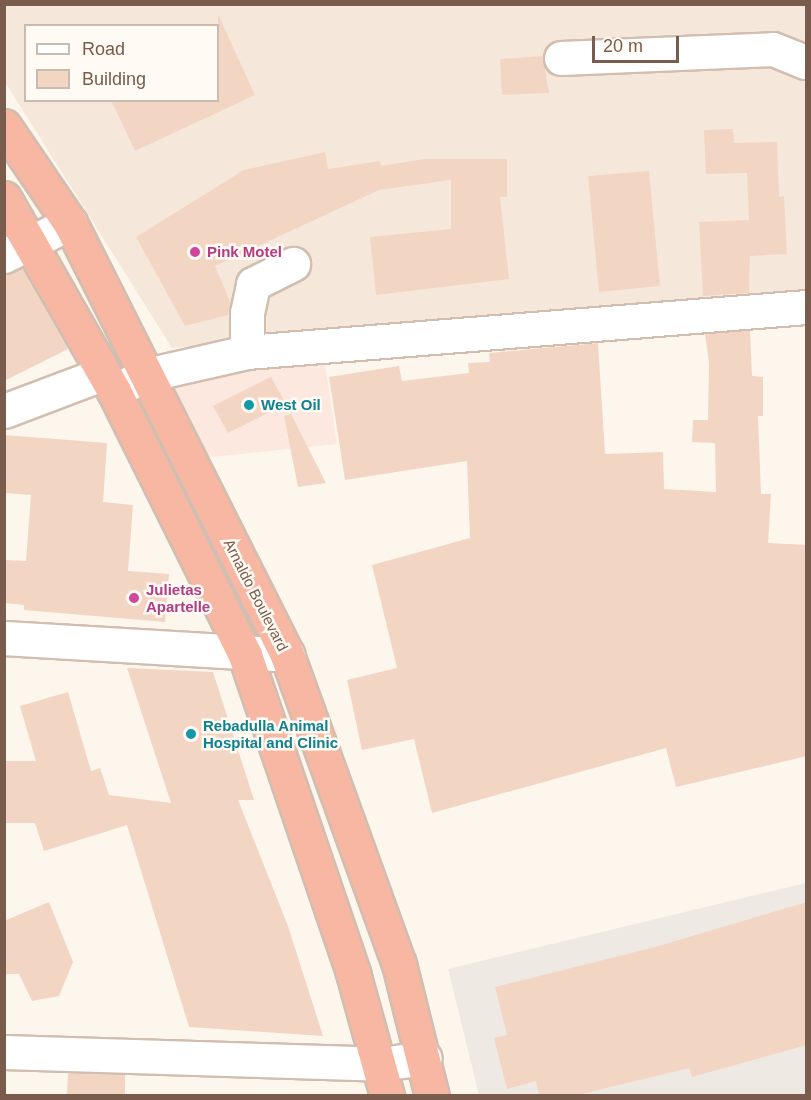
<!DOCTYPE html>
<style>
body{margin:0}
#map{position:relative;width:811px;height:1100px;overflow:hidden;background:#fdf6ec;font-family:Helvetica,sans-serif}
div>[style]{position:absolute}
.residential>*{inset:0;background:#f5e8da}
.commercial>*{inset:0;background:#fde8e0}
.industrial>*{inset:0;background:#efe9e4}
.building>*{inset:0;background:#f3d5c3}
.roads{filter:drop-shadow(2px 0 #d1beb0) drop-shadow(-2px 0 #d1beb0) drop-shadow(0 2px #d1beb0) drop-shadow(0 -2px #d1beb0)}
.minor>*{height:33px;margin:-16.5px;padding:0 16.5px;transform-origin:16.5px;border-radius:16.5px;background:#fff}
.highway>*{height:33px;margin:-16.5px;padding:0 16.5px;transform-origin:16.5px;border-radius:16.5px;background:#f7b7a3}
.dots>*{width:16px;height:16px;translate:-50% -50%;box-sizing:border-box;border:3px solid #fffaf3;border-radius:50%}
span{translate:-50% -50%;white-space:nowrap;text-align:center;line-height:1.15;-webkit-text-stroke:5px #fffaf3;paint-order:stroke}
.hotel-label{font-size:15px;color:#b23c85;font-weight:700}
.left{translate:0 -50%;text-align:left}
.culture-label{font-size:15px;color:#0d838f;font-weight:700}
.street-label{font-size:15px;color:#7a5c4d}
.frame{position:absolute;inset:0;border:6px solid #7a5c4d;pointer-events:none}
.legend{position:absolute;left:24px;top:24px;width:195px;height:78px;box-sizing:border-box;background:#fffaf3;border:2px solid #cabbb1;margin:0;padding:8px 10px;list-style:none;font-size:18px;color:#7a5c4d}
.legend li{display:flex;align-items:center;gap:12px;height:30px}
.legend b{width:30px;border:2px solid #cabbb1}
.scale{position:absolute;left:592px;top:36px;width:87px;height:27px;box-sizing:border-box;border:3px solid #7a5c4d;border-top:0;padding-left:8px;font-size:18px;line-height:21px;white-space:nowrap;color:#7a5c4d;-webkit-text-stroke:4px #fffaf3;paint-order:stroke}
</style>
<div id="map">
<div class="residential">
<i style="clip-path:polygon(evenodd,5px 5px,806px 5px,806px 297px,172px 348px,5px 82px,5px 5px,26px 26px,218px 26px,218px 100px,26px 100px,26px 26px)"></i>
</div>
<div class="commercial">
<i style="clip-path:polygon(324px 357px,337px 444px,202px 458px,164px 383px,191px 370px)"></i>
</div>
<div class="industrial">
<i style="clip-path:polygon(806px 883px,806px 1095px,479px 1095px,448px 969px)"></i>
</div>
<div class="building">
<i style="clip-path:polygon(218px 14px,255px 95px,135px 151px,111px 100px,218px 100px)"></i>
<i style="clip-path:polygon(543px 56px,549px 93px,502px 95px,500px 59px)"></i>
<i style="clip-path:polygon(733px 129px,734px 143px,777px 142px,779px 197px,784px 196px,787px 254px,750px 256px,749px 293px,703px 296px,699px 222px,749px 220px,747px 173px,706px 174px,704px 130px)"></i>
<i style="clip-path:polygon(325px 152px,328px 169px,380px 161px,381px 166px,424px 159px,507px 159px,507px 197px,500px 197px,509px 279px,376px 295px,370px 237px,451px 229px,451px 180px,379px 190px,215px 266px,230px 301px,228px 315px,185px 326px,136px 237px,244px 170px)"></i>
<i style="clip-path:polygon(649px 171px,660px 286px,599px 292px,588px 176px)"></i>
<i style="clip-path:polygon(22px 268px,68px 349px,4px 381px,4px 275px)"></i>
<i style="clip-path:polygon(750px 330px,752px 376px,763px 377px,763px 416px,758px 416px,761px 494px,771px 494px,768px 543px,807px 545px,807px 756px,676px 787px,666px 748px,432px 813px,414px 739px,362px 750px,347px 680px,397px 668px,372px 565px,470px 538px,467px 461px,345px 480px,329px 377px,399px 366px,402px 381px,469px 373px,468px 363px,490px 362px,489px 353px,598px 343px,605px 454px,663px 452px,664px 489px,716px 492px,715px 443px,692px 442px,693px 420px,708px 420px,709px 363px,705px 334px)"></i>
<i style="clip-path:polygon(271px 377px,286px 404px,228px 433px,213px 406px)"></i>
<i style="clip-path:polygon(291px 414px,326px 483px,298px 487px,284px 416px)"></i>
<i style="clip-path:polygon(4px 435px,107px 443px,103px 502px,133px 505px,128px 571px,169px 574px,165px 622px,24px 610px,24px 605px,4px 603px,4px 560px,26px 561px,31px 495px,4px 493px)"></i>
<i style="clip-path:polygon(127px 668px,213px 672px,254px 800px,238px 800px,288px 926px,323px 1036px,189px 1027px,127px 825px,44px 851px,35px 823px,4px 823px,4px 761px,36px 761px,20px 706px,68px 692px,91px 771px,100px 768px,109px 795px,171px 803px)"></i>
<i style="clip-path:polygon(49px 902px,73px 962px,59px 996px,32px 1001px,19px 974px,4px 974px,4px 921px)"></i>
<i style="clip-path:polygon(807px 902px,807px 1045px,692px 1077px,689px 1068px,578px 1095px,539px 1095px,536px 1081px,507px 1089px,494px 1038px,507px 1035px,495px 987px,655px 947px)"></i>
<i style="clip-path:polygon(68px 1073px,125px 1075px,125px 1095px,67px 1095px)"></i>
</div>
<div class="roads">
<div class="minor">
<i style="left:561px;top:58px;width:212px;rotate:-2.4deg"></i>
<i style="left:773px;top:49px;width:35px;rotate:22deg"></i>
<i style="left:4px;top:256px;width:74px;rotate:-26.6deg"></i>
<i style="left:247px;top:352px;width:39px;rotate:-90deg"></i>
<i style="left:247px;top:313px;width:30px;rotate:-78deg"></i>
<i style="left:253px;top:284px;width:45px;rotate:-26.6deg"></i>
<i style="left:114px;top:391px;width:36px;rotate:-27deg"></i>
<i style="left:146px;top:375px;width:104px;rotate:-12.8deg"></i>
<i style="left:247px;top:352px;width:561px;rotate:-4.6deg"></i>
<i style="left:4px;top:411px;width:105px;rotate:-20.7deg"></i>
<i style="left:4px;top:638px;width:284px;rotate:3.4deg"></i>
<i style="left:4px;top:1052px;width:376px;rotate:1.8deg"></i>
<i style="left:380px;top:1064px;width:45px;rotate:-7.6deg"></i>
</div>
<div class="highway">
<i style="left:4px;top:126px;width:117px;rotate:55.8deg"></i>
<i style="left:70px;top:223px;width:483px;rotate:63.3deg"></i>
<i style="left:287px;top:655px;width:329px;rotate:70.1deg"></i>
<i style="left:399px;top:964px;width:136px;rotate:76deg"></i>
<i style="left:4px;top:198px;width:222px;rotate:60.3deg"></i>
<i style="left:114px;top:391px;width:295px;rotate:63.6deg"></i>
<i style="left:245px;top:655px;width:336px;rotate:71.2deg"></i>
<i style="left:353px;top:973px;width:128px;rotate:74.5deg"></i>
</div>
</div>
<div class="dots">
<i style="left:195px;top:252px;background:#d1479c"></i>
<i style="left:249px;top:405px;background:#0f9aa8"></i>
<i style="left:134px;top:598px;background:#d1479c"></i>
<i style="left:191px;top:734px;background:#0f9aa8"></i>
</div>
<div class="hotel-label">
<span class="left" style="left:207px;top:252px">Pink Motel</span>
<span class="left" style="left:146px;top:598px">Julietas<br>Apartelle</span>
</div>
<div class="culture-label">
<span class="left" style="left:261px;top:405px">West Oil</span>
<span class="left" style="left:203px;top:734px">Rebadulla Animal<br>Hospital and Clinic</span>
</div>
<div class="street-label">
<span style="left:256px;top:595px;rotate:63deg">Arnaldo Boulevard</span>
</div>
<div class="frame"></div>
<ul class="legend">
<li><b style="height:8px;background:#fff"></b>Road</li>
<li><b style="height:16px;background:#f3d5c3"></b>Building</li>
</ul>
<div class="scale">20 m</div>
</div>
